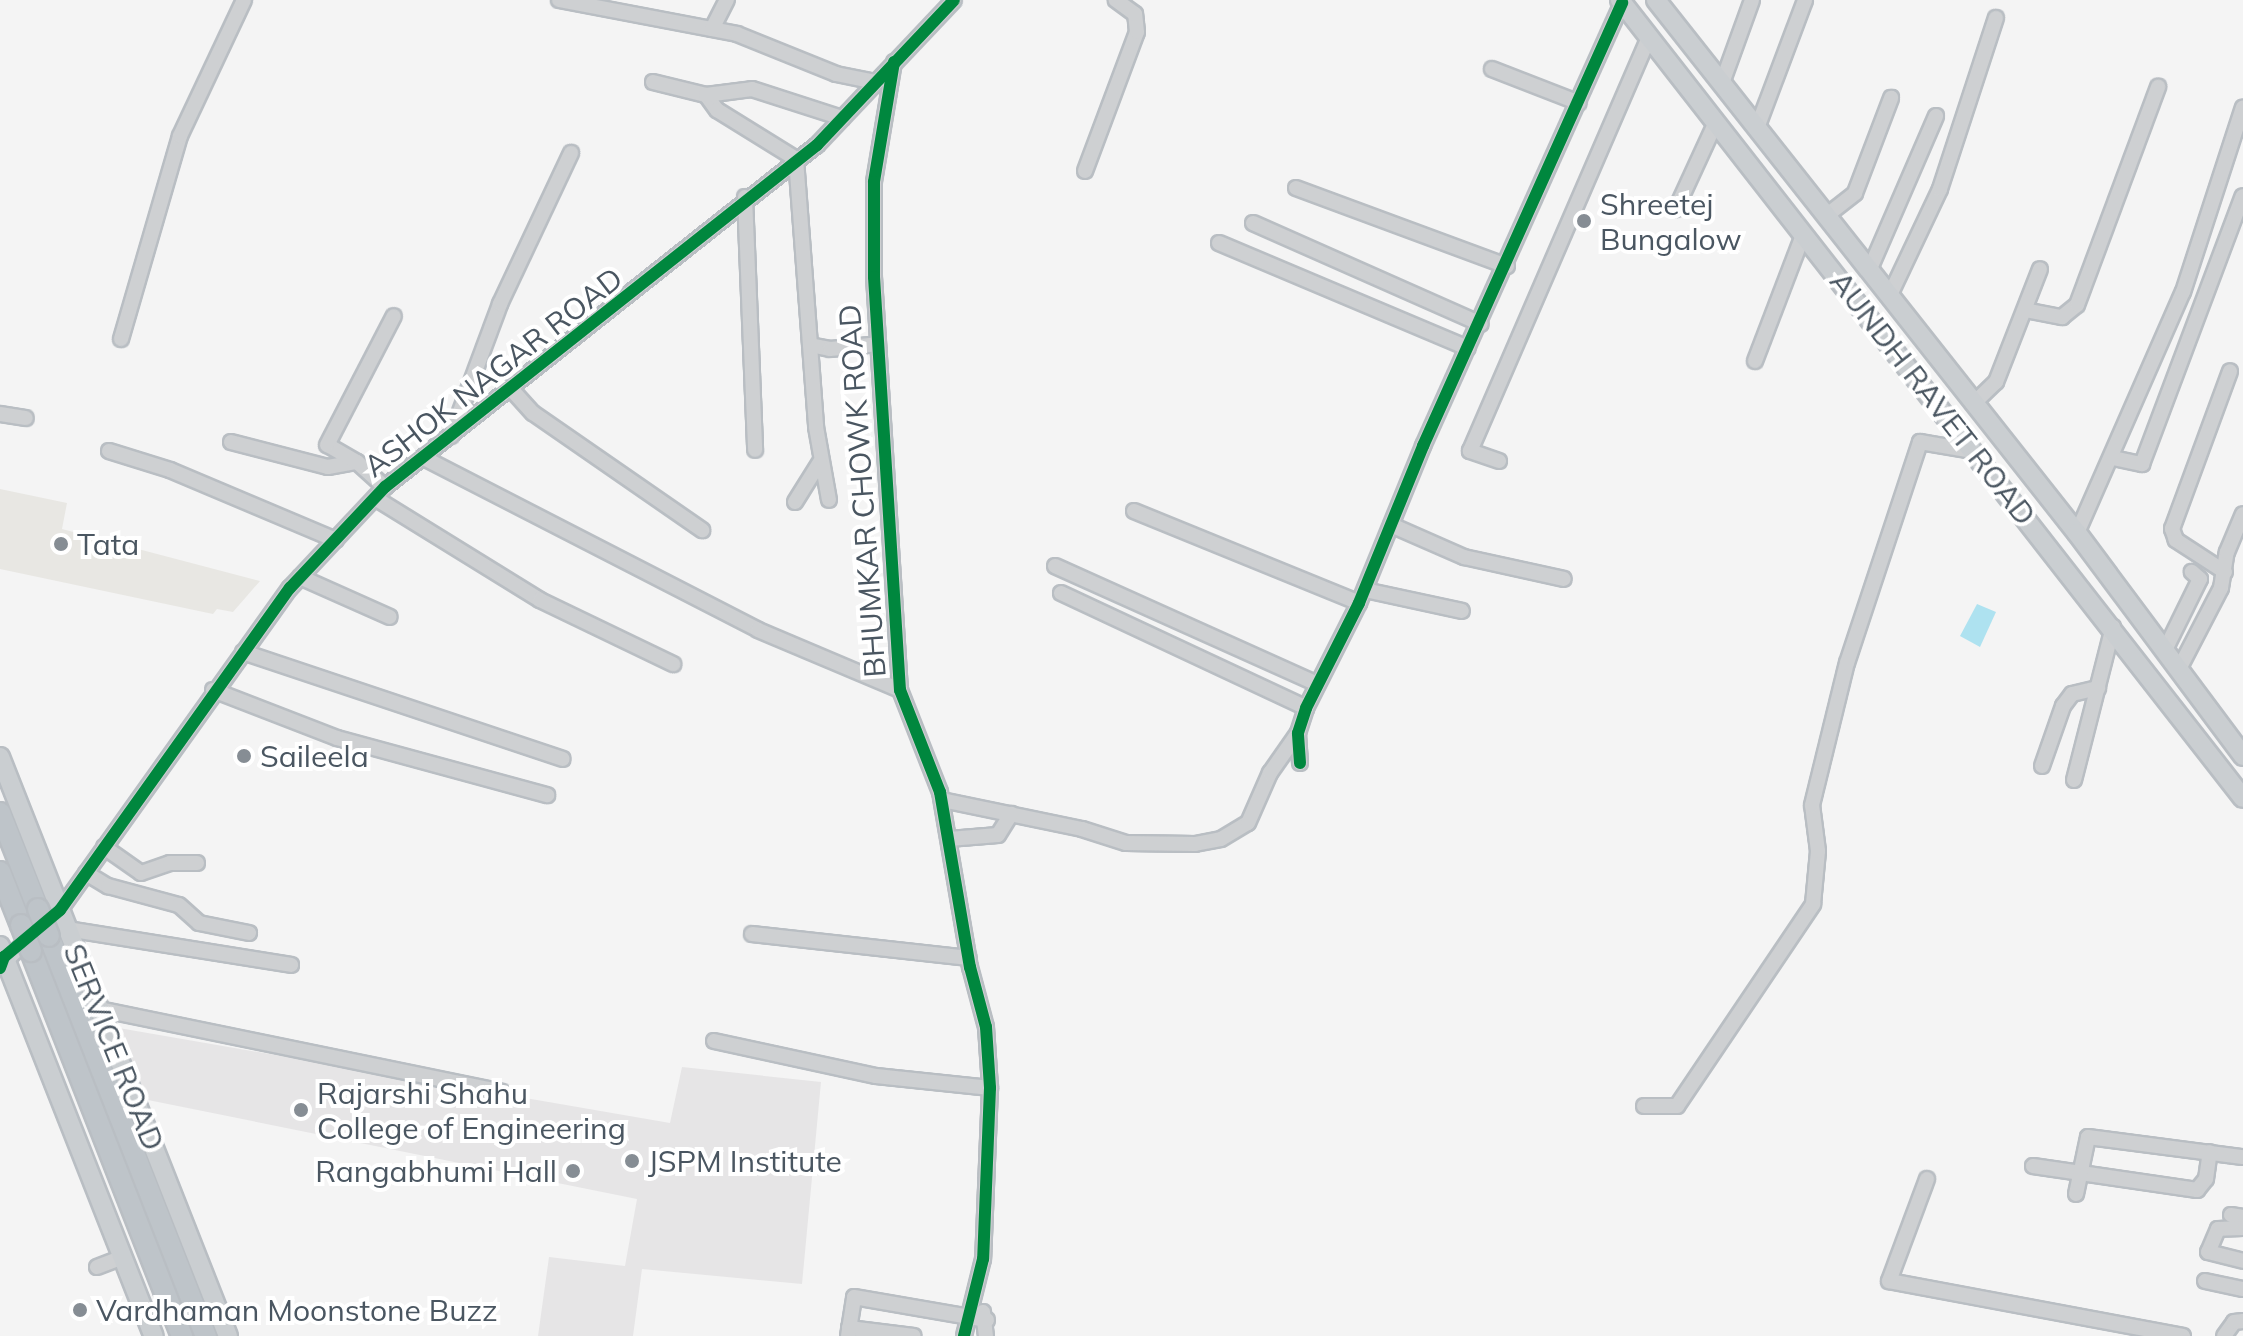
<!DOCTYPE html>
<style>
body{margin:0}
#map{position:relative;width:2243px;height:1336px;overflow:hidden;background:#f4f4f4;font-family:Mulish,sans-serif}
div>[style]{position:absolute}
.commercial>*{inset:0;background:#e8e7e3}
.education>*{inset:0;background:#e6e5e6}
.water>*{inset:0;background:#aee2f0}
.roads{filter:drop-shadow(2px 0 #b9bec3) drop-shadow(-2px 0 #b9bec3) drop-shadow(0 2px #b9bec3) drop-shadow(0 -2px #b9bec3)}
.minor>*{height:14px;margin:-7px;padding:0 7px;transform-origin:7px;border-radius:7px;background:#ced0d2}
.major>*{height:18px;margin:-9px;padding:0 9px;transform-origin:9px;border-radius:9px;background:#caced1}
.highway>*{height:20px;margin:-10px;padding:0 10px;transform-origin:10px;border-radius:10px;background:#bec4c9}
.bridges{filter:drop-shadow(2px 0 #b9bec3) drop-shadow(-2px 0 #b9bec3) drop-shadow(0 2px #b9bec3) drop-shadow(0 -2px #b9bec3)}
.highway-bridge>*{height:20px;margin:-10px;padding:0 10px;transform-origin:10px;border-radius:10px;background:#bec4c9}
.cycleway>*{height:12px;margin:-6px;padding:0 6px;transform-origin:6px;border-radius:6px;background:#00873e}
.dots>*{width:22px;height:22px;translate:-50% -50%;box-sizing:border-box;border:4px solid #fff;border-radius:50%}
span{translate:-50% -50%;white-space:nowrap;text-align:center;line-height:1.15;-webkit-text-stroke:8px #fff;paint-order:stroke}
.poi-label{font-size:30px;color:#4a5661}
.left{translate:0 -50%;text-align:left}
.right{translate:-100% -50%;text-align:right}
.street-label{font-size:30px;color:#4a5661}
</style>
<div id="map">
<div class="commercial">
<i style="clip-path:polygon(0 489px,67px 503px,62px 529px,260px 581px,233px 612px,217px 609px,213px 614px,0 569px)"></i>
</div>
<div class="education">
<i style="clip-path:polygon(113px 1027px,670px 1123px,682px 1067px,821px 1082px,802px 1284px,642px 1269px,633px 1336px,538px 1336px,549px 1257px,625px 1266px,637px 1199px,143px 1099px)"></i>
</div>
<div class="water">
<i style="clip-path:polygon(1977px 604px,1996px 612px,1980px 647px,1960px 636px)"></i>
</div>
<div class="roads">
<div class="minor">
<i style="left:559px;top:0;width:181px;rotate:10.8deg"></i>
<i style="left:737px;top:34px;width:107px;rotate:22deg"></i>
<i style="left:836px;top:74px;width:41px;rotate:11.3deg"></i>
<i style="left:712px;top:29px;width:33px;rotate:-63deg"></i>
<i style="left:894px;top:62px;width:122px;rotate:99.5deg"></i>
<i style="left:874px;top:182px;width:95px;rotate:90deg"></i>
<i style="left:874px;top:277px;width:414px;rotate:86.4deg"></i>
<i style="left:900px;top:690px;width:110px;rotate:68.6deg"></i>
<i style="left:940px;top:792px;width:178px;rotate:80.3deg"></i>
<i style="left:970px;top:967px;width:62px;rotate:75.1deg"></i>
<i style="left:986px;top:1027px;width:61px;rotate:86.2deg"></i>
<i style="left:990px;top:1088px;width:171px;rotate:92.3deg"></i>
<i style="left:983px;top:1259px;width:79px;rotate:103.9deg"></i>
<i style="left:1492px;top:69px;width:93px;rotate:21.3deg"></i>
<i style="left:653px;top:82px;width:55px;rotate:13.8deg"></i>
<i style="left:706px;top:95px;width:19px;rotate:54deg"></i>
<i style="left:717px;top:110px;width:93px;rotate:31.8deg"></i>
<i style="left:796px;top:159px;width:269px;rotate:85.7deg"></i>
<i style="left:816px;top:427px;width:74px;rotate:79.9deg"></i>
<i style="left:1722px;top:83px;width:88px;rotate:-70.1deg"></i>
<i style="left:706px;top:95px;width:46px;rotate:-7.4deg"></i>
<i style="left:752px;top:89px;width:95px;rotate:17.9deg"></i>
<i style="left:1757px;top:128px;width:137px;rotate:-69.4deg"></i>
<i style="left:1085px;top:171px;width:148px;rotate:-69.5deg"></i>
<i style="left:1137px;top:32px;width:18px;rotate:-96deg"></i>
<i style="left:1135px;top:14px;width:24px;rotate:-144deg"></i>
<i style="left:1296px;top:188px;width:225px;rotate:20.3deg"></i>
<i style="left:745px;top:197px;width:253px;rotate:87.7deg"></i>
<i style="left:1676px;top:209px;width:96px;rotate:-65.3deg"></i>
<i style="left:1826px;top:216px;width:37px;rotate:-38deg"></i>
<i style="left:1855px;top:193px;width:102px;rotate:-69.2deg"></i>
<i style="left:1253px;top:223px;width:249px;rotate:23.9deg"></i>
<i style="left:1219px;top:243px;width:270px;rotate:22.9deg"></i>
<i style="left:1869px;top:271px;width:169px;rotate:-66.6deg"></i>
<i style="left:1889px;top:297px;width:119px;rotate:-64.7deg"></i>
<i style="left:1940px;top:189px;width:180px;rotate:-71.9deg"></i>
<i style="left:2025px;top:310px;width:38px;rotate:11deg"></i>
<i style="left:2062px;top:317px;width:19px;rotate:-39deg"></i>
<i style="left:2077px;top:305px;width:233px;rotate:-69.6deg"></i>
<i style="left:121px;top:339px;width:211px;rotate:-73.8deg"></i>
<i style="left:180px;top:136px;width:150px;rotate:-64.8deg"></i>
<i style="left:810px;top:345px;width:20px;rotate:11deg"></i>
<i style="left:830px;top:349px;width:48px;rotate:-5.9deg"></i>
<i style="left:1755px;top:361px;width:135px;rotate:-69.1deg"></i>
<i style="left:512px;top:390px;width:31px;rotate:48deg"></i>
<i style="left:533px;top:413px;width:206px;rotate:34.7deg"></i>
<i style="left:1973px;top:404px;width:32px;rotate:-44deg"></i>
<i style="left:1996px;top:382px;width:121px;rotate:-68.7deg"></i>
<i style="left:0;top:414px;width:26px;rotate:9deg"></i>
<i style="left:451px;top:436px;width:141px;rotate:-69.6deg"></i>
<i style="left:500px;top:304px;width:167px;rotate:-64.8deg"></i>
<i style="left:231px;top:442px;width:100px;rotate:14.5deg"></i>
<i style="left:328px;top:467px;width:29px;rotate:-10deg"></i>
<i style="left:357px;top:462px;width:38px;rotate:42deg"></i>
<i style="left:109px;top:451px;width:64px;rotate:17.3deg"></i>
<i style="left:170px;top:470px;width:180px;rotate:22.9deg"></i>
<i style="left:424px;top:458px;width:376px;rotate:27.2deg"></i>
<i style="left:758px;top:630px;width:154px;rotate:22.9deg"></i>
<i style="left:2113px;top:458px;width:30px;rotate:12deg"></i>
<i style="left:2142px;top:464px;width:286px;rotate:-69.4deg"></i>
<i style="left:1499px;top:461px;width:31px;rotate:-161deg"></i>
<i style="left:1470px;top:451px;width:451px;rotate:-66.6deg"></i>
<i style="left:357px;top:462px;width:34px;rotate:-150deg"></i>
<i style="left:327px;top:445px;width:145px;rotate:-62.6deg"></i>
<i style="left:375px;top:498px;width:194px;rotate:31.7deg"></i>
<i style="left:540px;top:600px;width:148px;rotate:25.7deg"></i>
<i style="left:795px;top:502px;width:47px;rotate:-58deg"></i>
<i style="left:1134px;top:511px;width:243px;rotate:22.2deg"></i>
<i style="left:1391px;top:525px;width:80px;rotate:23.7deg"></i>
<i style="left:1464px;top:557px;width:102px;rotate:12.4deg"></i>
<i style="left:2077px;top:533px;width:263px;rotate:-66.3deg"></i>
<i style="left:2183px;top:292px;width:194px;rotate:-72deg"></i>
<i style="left:1055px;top:566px;width:288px;rotate:24.2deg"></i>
<i style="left:2225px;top:572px;width:59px;rotate:-146.9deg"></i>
<i style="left:2176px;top:540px;width:12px;rotate:-110deg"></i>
<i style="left:2172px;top:529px;width:168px;rotate:-69.8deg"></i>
<i style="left:300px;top:577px;width:98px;rotate:24deg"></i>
<i style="left:1365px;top:590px;width:99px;rotate:12.2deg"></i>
<i style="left:1061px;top:593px;width:271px;rotate:25.1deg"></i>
<i style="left:2165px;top:650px;width:79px;rotate:-63.8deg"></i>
<i style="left:2200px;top:579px;width:11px;rotate:-139deg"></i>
<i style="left:243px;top:652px;width:337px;rotate:18.5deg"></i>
<i style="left:2179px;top:669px;width:91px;rotate:-62.6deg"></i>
<i style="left:2221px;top:588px;width:36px;rotate:-81deg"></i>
<i style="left:2227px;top:552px;width:41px;rotate:-67.2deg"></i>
<i style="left:213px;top:690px;width:133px;rotate:21.2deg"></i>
<i style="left:337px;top:738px;width:218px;rotate:15.2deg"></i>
<i style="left:1300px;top:763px;width:30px;rotate:-94deg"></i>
<i style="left:1298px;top:733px;width:26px;rotate:-72deg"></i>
<i style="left:1306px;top:708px;width:118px;rotate:-63.2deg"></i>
<i style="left:1359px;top:603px;width:170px;rotate:-67.8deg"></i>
<i style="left:1423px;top:446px;width:486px;rotate:-65.8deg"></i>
<i style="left:2042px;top:766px;width:64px;rotate:-70.7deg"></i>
<i style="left:2063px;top:706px;width:15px;rotate:-53deg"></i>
<i style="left:2072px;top:694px;width:27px;rotate:-13deg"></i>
<i style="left:2074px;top:780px;width:158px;rotate:-75.7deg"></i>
<i style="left:942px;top:800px;width:143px;rotate:11.7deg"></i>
<i style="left:1082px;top:829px;width:46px;rotate:17.7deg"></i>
<i style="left:1126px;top:843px;width:69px;rotate:0.8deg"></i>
<i style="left:1195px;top:844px;width:26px;rotate:-11deg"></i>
<i style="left:1221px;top:839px;width:31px;rotate:-31deg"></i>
<i style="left:1248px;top:823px;width:55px;rotate:-66.3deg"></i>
<i style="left:1270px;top:773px;width:49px;rotate:-55deg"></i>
<i style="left:949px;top:839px;width:49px;rotate:-4.7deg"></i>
<i style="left:998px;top:835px;width:25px;rotate:-58deg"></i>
<i style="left:104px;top:847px;width:45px;rotate:35.1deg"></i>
<i style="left:141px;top:873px;width:31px;rotate:-19deg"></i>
<i style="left:170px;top:863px;width:27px"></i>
<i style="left:86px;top:873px;width:26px;rotate:31deg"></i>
<i style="left:108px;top:886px;width:73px;rotate:15deg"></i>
<i style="left:179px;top:905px;width:27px;rotate:42deg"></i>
<i style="left:199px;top:923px;width:51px;rotate:11.3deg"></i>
<i style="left:67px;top:929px;width:227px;rotate:9.1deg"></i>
<i style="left:752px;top:934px;width:218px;rotate:6.3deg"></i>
<i style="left:1px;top:965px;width:81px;rotate:-43deg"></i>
<i style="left:60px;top:910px;width:396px;rotate:-54.5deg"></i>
<i style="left:290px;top:588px;width:139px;rotate:-46.8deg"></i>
<i style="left:385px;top:487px;width:551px;rotate:-38.37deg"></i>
<i style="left:817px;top:145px;width:199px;rotate:-46.6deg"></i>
<i style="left:99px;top:1009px;width:411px;rotate:11.6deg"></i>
<i style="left:714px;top:1041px;width:166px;rotate:12.2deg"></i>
<i style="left:876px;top:1076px;width:115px;rotate:6deg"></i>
<i style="left:1644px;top:1106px;width:33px"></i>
<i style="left:1677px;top:1106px;width:244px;rotate:-56deg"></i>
<i style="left:1813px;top:904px;width:53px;rotate:-84.6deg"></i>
<i style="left:1818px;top:851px;width:46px;rotate:-97.4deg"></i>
<i style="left:1812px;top:805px;width:146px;rotate:-76.2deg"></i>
<i style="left:1847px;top:663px;width:233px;rotate:-71.7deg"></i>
<i style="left:1920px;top:442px;width:48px;rotate:9.7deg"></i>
<i style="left:2033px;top:1166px;width:166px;rotate:8.3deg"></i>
<i style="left:2197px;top:1190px;width:14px;rotate:-51deg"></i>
<i style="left:2206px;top:1179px;width:27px;rotate:-82deg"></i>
<i style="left:1927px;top:1179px;width:109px;rotate:110.4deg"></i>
<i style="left:1889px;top:1281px;width:299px;rotate:10.6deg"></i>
<i style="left:2076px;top:1194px;width:58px;rotate:-78.1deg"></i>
<i style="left:2088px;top:1137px;width:156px;rotate:7.4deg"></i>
<i style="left:2231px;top:1215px;width:12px;rotate:9deg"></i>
<i style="left:2243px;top:1228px;width:25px;rotate:178deg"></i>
<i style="left:2218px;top:1229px;width:25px;rotate:113deg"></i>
<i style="left:2208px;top:1252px;width:36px;rotate:14deg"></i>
<i style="left:97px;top:1267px;width:28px;rotate:-21deg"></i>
<i style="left:2205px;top:1281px;width:39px;rotate:12deg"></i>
<i style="left:983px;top:1312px;width:24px;rotate:83deg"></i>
<i style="left:849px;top:1328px;width:65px;rotate:7deg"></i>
<i style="left:848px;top:1336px;width:39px;rotate:-81deg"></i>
<i style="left:854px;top:1297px;width:135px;rotate:9.8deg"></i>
<i style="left:2224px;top:1336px;width:17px;rotate:-54deg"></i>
<i style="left:2234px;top:1322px;width:9px;rotate:-6deg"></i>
</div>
<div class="major">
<i style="left:1620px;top:0;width:1012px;rotate:52.02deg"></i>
<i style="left:1656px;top:0;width:679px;rotate:51.7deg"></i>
<i style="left:2077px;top:533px;width:278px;rotate:53.3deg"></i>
<i style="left:0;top:757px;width:622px;rotate:68.51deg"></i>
<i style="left:0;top:946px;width:419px;rotate:68.5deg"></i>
</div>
<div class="highway">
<i style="left:0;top:813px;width:103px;rotate:68.4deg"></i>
<i style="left:0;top:872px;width:57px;rotate:68.4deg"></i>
<i style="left:49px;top:936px;width:430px;rotate:68.6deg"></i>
<i style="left:31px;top:951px;width:414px;rotate:68.6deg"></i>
</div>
</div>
<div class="bridges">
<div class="highway-bridge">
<i style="left:38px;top:909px;width:29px;rotate:68deg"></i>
<i style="left:21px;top:925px;width:28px;rotate:69deg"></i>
</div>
</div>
<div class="cycleway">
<i style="left:894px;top:62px;width:122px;rotate:99.5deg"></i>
<i style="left:874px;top:182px;width:95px;rotate:90deg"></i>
<i style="left:874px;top:277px;width:414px;rotate:86.4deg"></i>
<i style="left:900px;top:690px;width:110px;rotate:68.6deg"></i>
<i style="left:940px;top:792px;width:178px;rotate:80.3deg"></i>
<i style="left:970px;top:967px;width:62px;rotate:75.1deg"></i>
<i style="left:986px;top:1027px;width:61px;rotate:86.2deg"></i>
<i style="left:990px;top:1088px;width:171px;rotate:92.3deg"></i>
<i style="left:983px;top:1259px;width:79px;rotate:103.9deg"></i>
<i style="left:1300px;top:763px;width:30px;rotate:-94deg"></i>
<i style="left:1298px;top:733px;width:26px;rotate:-72deg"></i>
<i style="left:1306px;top:708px;width:118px;rotate:-63.2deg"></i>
<i style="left:1359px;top:603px;width:170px;rotate:-67.8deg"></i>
<i style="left:1423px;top:446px;width:486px;rotate:-65.8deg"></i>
<i style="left:0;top:968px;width:12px;rotate:-70deg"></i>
<i style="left:4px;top:957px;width:73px;rotate:-40deg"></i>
<i style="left:60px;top:910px;width:396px;rotate:-54.5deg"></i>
<i style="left:290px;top:588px;width:139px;rotate:-46.8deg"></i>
<i style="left:385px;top:487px;width:551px;rotate:-38.37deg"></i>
<i style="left:817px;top:145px;width:199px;rotate:-46.6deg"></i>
</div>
<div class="dots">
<i style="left:1584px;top:221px;background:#868d94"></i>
<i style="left:61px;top:544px;background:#868d94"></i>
<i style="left:244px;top:756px;background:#868d94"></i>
<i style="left:301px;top:1110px;background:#868d94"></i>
<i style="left:632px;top:1161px;background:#868d94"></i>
<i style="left:573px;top:1171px;background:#868d94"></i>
<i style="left:80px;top:1310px;background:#868d94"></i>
</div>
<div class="poi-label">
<span class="left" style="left:1600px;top:221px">Shreetej<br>Bungalow</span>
<span class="left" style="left:77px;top:544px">Tata</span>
<span class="left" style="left:260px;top:756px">Saileela</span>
<span class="left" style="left:317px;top:1110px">Rajarshi Shahu<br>College of Engineering</span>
<span class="left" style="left:648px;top:1161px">JSPM Institute</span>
<span class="right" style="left:557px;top:1171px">Rangabhumi Hall</span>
<span class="left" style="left:96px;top:1310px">Vardhaman Moonstone Buzz</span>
</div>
<div class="street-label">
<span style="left:493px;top:372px;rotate:-38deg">ASHOK NAGAR ROAD</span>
<span style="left:1933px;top:398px;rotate:52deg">AUNDH RAVET ROAD</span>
<span style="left:862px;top:491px;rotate:-94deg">BHUMKAR CHOWK ROAD</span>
<span style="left:114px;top:1047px;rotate:68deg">SERVICE ROAD</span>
</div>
</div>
